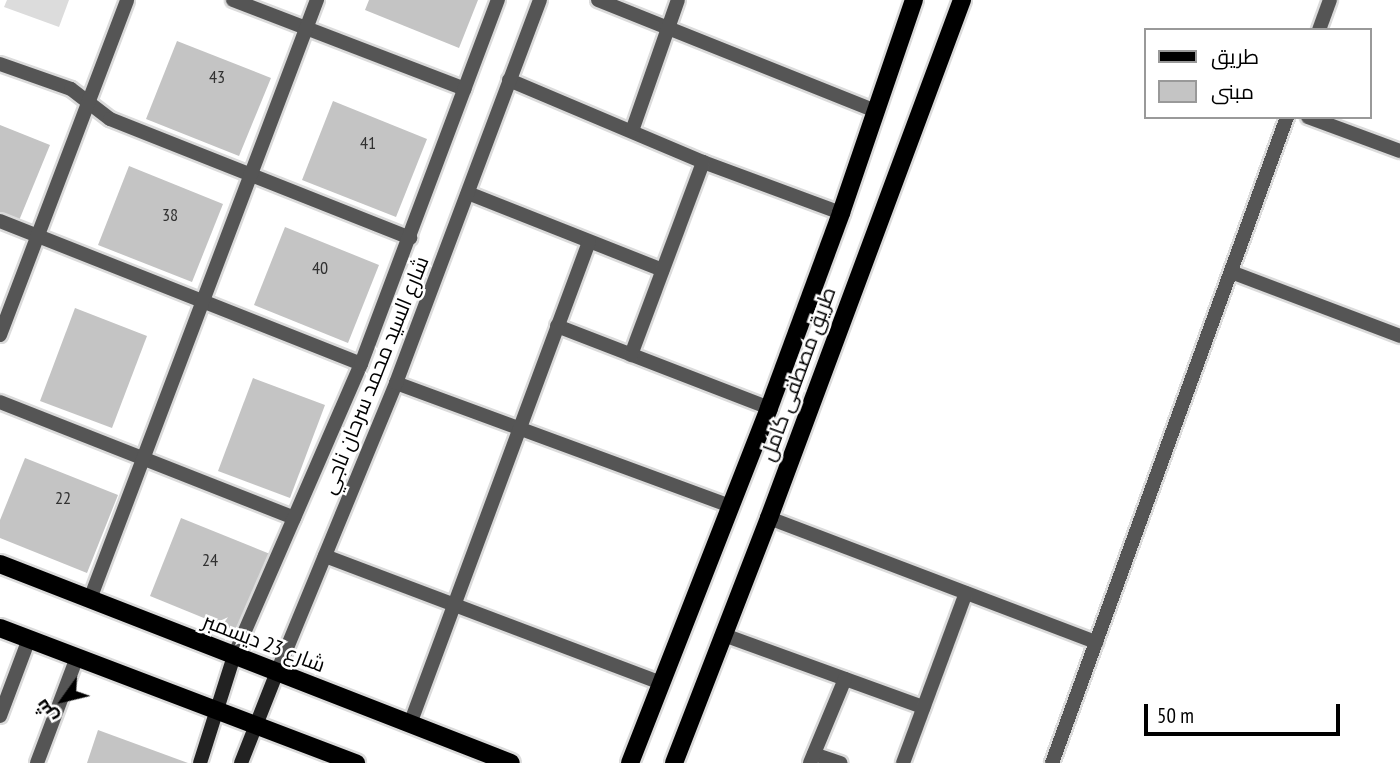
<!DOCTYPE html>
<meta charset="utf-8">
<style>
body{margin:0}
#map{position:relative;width:1400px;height:763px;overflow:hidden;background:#fff;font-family:"PT Sans Narrow",Cairo,sans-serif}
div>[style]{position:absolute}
.green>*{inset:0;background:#dcdcdc}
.building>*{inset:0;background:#c4c4c4}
.roads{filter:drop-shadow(2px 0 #dbdbdb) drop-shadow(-2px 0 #dbdbdb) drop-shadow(0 2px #dbdbdb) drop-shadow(0 -2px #dbdbdb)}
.street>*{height:14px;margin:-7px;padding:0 7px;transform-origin:7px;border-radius:7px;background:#555}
.secondary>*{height:14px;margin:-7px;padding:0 7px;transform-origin:7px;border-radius:7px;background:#222}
.primary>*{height:18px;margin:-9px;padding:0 9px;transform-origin:9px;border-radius:9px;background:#000}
span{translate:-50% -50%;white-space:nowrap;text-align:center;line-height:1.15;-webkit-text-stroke:5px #fff;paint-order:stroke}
.number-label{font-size:18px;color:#313131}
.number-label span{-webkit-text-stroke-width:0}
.street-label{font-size:21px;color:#000}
.legend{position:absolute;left:1144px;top:28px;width:228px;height:91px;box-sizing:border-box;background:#fff;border:2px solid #999;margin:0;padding:9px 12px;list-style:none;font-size:21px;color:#000}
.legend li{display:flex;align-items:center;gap:14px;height:35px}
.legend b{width:35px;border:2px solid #999}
.north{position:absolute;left:28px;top:665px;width:70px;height:70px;-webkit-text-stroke:5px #fff;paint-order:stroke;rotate:236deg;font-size:19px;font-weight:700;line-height:28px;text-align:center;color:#000}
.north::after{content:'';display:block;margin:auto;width:24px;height:32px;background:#000;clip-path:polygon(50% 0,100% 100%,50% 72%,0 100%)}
.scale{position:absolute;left:1144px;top:704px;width:196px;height:32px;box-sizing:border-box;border:4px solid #000;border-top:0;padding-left:9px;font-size:21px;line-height:24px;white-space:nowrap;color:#000;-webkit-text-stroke:5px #fff;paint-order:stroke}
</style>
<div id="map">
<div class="green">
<i style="clip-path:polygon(7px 0,69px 0,59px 27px,4px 7px)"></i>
</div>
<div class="building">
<i style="clip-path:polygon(369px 0,478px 0,459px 48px,365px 10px)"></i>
<i style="clip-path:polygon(177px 41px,271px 78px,239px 156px,146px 119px)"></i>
<i style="clip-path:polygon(333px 101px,427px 139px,396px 217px,302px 180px)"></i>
<i style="clip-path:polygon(0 125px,50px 145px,18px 223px,0 215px)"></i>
<i style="clip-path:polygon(129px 166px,223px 204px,192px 282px,98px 245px)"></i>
<i style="clip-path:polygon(285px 227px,379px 265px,348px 343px,254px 305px)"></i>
<i style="clip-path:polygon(75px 308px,147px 336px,112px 428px,40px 401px)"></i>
<i style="clip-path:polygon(253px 378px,325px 405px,290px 498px,218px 471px)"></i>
<i style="clip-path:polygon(25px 458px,118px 495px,87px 573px,0 538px,0 520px)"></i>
<i style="clip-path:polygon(181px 518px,275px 556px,243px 634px,150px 596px)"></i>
<i style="clip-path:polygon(98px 730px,188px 763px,87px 763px)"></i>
</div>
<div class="roads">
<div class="street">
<i style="left:233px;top:0;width:248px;rotate:21deg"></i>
<i style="left:598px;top:0;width:299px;rotate:21.8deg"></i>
<i style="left:1319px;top:30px;width:32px;rotate:-70deg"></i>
<i style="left:0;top:64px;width:75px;rotate:19.4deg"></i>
<i style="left:71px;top:89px;width:49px;rotate:37.6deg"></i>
<i style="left:110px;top:119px;width:323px;rotate:21.6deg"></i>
<i style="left:509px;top:80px;width:211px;rotate:22.9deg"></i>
<i style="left:703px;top:162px;width:147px;rotate:20.3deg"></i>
<i style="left:1308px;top:117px;width:98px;rotate:20.3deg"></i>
<i style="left:632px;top:131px;width:139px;rotate:-70.7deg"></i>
<i style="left:468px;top:193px;width:209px;rotate:21.6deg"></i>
<i style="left:0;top:221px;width:388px;rotate:21.6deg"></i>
<i style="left:1231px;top:272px;width:181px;rotate:20.7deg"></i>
<i style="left:557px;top:326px;width:227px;rotate:21.1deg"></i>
<i style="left:0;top:335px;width:358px;rotate:-69.2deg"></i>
<i style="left:631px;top:355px;width:206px;rotate:-69.5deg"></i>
<i style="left:396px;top:383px;width:354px;rotate:20.2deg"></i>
<i style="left:0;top:402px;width:316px;rotate:21.5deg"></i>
<i style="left:769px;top:518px;width:350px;rotate:20.8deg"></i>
<i style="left:325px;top:556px;width:359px;rotate:20.7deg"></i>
<i style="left:90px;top:599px;width:641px;rotate:-69.25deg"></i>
<i style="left:724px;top:635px;width:212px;rotate:19.9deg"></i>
<i style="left:234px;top:656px;width:318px;rotate:-66.5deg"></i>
<i style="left:361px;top:364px;width:389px;rotate:-69.4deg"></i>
<i style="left:277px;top:672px;width:313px;rotate:-67.6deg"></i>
<i style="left:396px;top:383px;width:409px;rotate:-69.4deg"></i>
<i style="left:0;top:716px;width:82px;rotate:-69.4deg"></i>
<i style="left:410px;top:724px;width:514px;rotate:-69.63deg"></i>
<i style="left:814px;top:754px;width:28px;rotate:19deg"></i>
<i style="left:37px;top:763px;width:113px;rotate:-69.3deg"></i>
<i style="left:810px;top:763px;width:91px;rotate:-67.4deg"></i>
<i style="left:903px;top:763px;width:181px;rotate:-69.7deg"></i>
<i style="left:1052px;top:763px;width:687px;rotate:-70.01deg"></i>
</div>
<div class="secondary">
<i style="left:200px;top:763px;width:112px;rotate:-72.4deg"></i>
<i style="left:241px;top:763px;width:98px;rotate:-68.4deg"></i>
</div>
<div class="primary">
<i style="left:0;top:564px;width:548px;rotate:21.28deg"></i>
<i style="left:0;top:628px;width:381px;rotate:20.8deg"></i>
<i style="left:630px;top:763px;width:381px;rotate:-68.6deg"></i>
<i style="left:769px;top:408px;width:208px;rotate:-69.7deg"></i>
<i style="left:841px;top:213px;width:225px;rotate:-71.1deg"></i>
<i style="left:674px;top:763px;width:263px;rotate:-68.8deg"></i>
<i style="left:769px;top:518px;width:553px;rotate:-69.57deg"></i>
</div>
</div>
<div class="number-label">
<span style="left:217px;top:77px">43</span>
<span style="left:368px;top:143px">41</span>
<span style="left:170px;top:215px">38</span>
<span style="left:320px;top:268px">40</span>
<span style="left:63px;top:498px">22</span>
<span style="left:210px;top:560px">24</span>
</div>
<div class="street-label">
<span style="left:798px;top:374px;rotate:-70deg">طريق مصطفى كامل</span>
<span style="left:375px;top:375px;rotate:-68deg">شارع السيد محمد سرحان ناجي</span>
<span style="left:264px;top:643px;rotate:21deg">شارع 23 ديسمبر</span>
</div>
<ul class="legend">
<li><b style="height:9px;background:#000"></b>طريق</li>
<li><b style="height:19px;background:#c4c4c4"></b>مبنى</li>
</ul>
<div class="north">ش</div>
<div class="scale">50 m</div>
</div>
